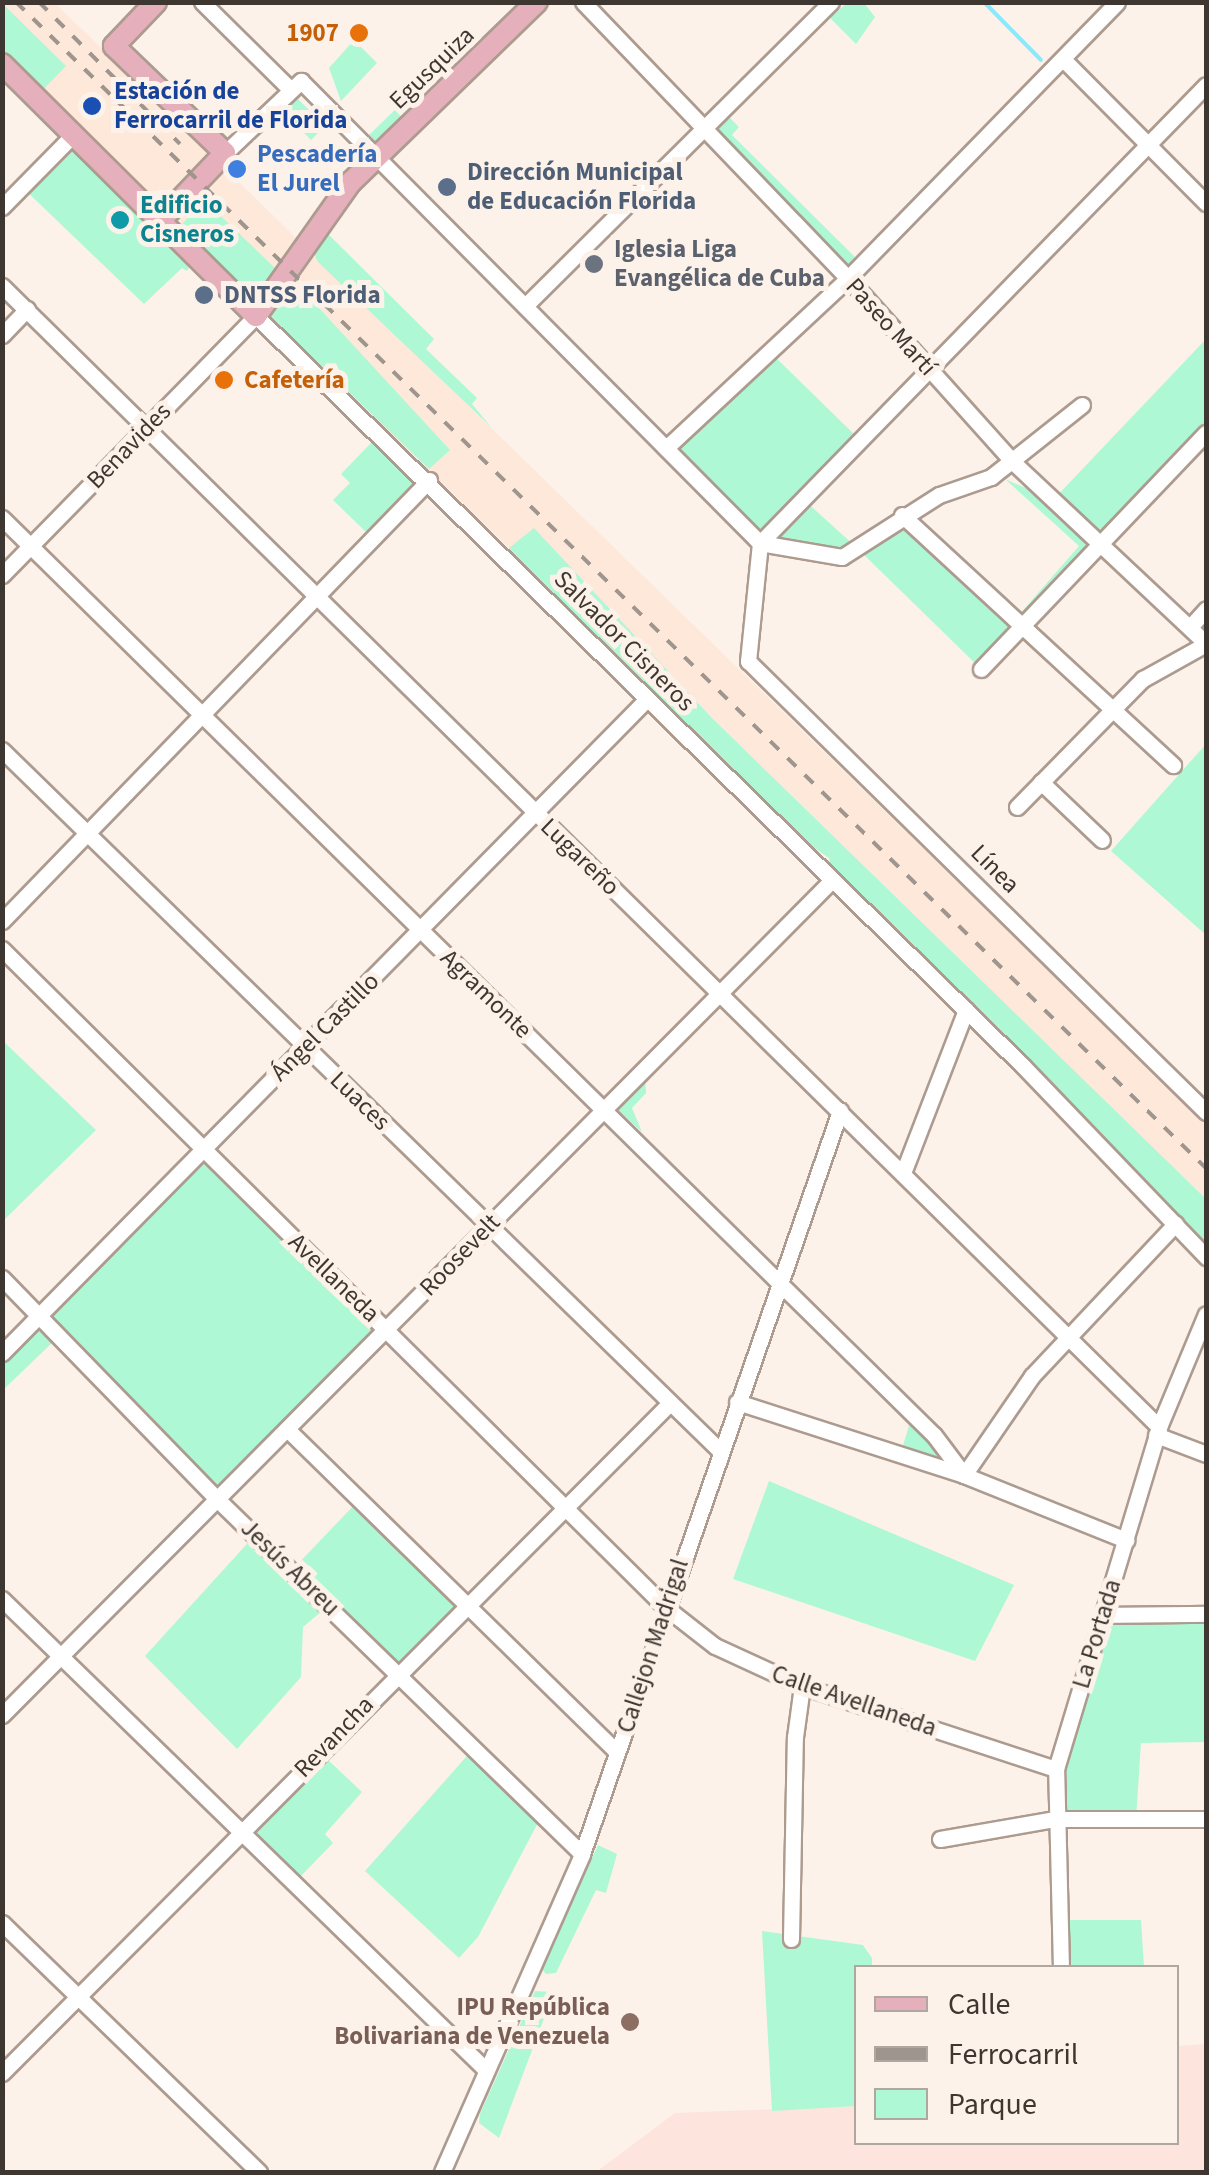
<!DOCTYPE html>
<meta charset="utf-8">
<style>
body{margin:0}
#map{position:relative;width:1209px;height:2175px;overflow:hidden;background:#fdf2ea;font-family:"Source Sans 3",sans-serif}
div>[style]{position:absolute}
.built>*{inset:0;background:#fde8da}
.industrial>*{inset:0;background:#fde4dc}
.green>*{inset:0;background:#aef8d5}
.stream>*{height:4px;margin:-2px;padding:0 2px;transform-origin:2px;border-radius:2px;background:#8be9fc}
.roads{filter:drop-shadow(2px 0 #ad9b8f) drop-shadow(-2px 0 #ad9b8f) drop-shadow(0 2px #ad9b8f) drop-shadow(0 -2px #ad9b8f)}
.minor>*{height:15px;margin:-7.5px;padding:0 7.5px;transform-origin:7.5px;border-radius:7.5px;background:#fff}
.major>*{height:20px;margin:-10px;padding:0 10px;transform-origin:10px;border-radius:10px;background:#e5afbb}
.rail>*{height:4px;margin-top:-2px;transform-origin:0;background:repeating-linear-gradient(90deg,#9e958e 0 12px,transparent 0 24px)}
.dots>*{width:28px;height:28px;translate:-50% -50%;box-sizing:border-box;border:5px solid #fdf2ea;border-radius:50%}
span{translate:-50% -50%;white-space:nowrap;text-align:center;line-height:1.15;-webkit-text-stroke:10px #fdf2ea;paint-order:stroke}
.food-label{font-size:25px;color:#c56008;font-weight:700}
.right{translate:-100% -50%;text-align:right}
.left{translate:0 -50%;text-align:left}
.street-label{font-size:25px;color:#3d3631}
.transit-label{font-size:25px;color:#164399;font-weight:700}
.shop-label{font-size:25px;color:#366cbe;font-weight:700}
.service-label{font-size:25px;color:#4e5e75;font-weight:700}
.culture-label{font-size:25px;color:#0d838f;font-weight:700}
.worship-label{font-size:25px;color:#5b616d;font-weight:700}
.education-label{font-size:25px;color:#785e54;font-weight:700}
.frame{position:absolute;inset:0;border:5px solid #3d3631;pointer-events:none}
.legend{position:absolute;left:854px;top:1965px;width:325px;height:180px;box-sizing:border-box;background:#fdf2ea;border:2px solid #b0a7a0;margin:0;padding:12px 18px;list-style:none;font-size:30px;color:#3d3631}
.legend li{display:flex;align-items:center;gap:20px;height:50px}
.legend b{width:50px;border:2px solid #b0a7a0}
</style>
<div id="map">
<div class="built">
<i style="clip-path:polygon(2px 3px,55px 3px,1206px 1124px,1206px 1200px,712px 718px,534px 529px,509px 548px,184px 233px,3px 52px)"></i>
</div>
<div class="industrial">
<i style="clip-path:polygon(1206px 2044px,1206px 2172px,596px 2172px,675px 2113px,856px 2106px,856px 2142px,1176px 2142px,1177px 2046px)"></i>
</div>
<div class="green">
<i style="clip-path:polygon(848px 2px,864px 3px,875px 17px,856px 44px,830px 18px)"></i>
<i style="clip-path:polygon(2px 3px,66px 66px,36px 97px,3px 64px)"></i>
<i style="clip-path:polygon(354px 40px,377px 63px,341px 101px,329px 68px)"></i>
<i style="clip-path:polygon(296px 97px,325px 126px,311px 140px,282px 110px)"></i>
<i style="clip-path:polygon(402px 103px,409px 110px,375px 141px,369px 135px)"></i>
<i style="clip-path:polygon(728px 116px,739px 127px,732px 135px,855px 257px,846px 267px,715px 131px)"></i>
<i style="clip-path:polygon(74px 134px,195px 255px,187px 271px,182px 268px,144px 304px,22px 187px)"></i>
<i style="clip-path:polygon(203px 199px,276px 269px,262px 293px,250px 297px,180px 227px)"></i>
<i style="clip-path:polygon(327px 233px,434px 339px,426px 349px,477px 398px,472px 404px,491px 427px,318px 262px,312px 249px)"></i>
<i style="clip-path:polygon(294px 281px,450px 450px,429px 469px,271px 317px)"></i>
<i style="clip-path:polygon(1206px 339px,1206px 433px,981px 669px,857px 548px,842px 557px,760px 543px,666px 448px,769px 351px,860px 440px,803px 499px,856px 547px,902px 515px,1018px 616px,1079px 546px,1005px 479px,1053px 500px)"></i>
<i style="clip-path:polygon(372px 442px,416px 484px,368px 534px,333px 500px,350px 483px,341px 474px)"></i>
<i style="clip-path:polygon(534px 528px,712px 718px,1206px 1199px,1206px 1247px,831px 869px,829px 858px,791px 832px,672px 719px,509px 548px)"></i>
<i style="clip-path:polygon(1206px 744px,1206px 935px,1111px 851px)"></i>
<i style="clip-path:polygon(2px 1040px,96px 1130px,5px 1219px,2px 1216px)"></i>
<i style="clip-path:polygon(645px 1077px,646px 1093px,632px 1108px,642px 1132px,616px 1108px)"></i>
<i style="clip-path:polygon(201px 1150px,387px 1329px,217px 1499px,55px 1340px,3px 1390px,3px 1353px)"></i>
<i style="clip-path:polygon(910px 1422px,939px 1450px,942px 1461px,902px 1449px)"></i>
<i style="clip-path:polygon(769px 1481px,1014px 1585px,975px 1661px,733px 1579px)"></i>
<i style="clip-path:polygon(359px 1500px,466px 1605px,398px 1672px,328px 1606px,303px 1627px,301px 1677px,237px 1749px,145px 1656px,255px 1535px,292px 1570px)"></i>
<i style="clip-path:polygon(1206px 1614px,1206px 1742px,1141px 1743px,1136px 1819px,1055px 1819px,1056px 1769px,1103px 1615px)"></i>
<i style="clip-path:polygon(474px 1748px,542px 1815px,478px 1937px,459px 1958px,365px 1871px)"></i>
<i style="clip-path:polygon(326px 1758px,362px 1792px,325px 1834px,333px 1843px,297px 1880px,253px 1836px)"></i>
<i style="clip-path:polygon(598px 1845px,617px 1854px,606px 1893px,596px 1890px,556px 1973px,546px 1974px,541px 1968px)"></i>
<i style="clip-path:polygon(1061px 1920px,1141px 1920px,1144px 1967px,1061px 1967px)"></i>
<i style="clip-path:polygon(762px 1931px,863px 1945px,872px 1958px,872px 1967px,856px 1968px,856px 2106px,772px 2111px)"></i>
<i style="clip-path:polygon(535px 1991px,554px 1992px,499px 2138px,479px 2123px,480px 2114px)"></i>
</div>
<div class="stream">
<i style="left:984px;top:2px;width:81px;rotate:45.5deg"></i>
</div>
<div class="roads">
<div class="minor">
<i style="left:202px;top:2px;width:125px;rotate:44.7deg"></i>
<i style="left:583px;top:2px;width:383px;rotate:46.2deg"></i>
<i style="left:848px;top:278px;width:249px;rotate:48.1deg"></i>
<i style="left:1014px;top:463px;width:263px;rotate:43.2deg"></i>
<i style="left:1063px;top:59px;width:203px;rotate:45.2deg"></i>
<i style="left:225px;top:153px;width:105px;rotate:-43.5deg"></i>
<i style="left:301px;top:81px;width:651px;rotate:45.19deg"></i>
<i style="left:2px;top:207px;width:103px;rotate:-45.4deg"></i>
<i style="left:2px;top:286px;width:1625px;rotate:44.6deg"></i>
<i style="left:525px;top:306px;width:431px;rotate:-44.8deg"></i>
<i style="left:2px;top:335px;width:36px;rotate:-46deg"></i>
<i style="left:666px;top:448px;width:249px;rotate:-43deg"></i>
<i style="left:848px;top:278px;width:385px;rotate:-45.7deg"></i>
<i style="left:902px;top:515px;width:369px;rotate:42.7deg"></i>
<i style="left:2px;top:518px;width:1307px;rotate:44.54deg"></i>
<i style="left:934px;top:1435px;width:50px;rotate:53.1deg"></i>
<i style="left:964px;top:1475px;width:120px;rotate:-55.5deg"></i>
<i style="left:1032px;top:1376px;width:209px;rotate:-46.7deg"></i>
<i style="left:760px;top:543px;width:119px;rotate:95.8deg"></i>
<i style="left:748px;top:661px;width:643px;rotate:44.56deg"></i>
<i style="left:760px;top:543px;width:639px;rotate:-45.76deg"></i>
<i style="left:760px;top:543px;width:83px;rotate:9.7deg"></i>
<i style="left:842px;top:557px;width:115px;rotate:-32.6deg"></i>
<i style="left:939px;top:495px;width:55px;rotate:-19.1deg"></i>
<i style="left:991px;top:477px;width:116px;rotate:-38.4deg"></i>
<i style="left:2px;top:575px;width:363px;rotate:-45.6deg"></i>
<i style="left:256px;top:316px;width:1073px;rotate:44.36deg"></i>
<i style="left:1023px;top:1066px;width:265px;rotate:46.2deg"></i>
<i style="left:1190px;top:627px;width:24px;rotate:-48deg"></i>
<i style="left:981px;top:669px;width:326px;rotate:-46.4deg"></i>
<i style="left:2px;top:750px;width:1002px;rotate:44.31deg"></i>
<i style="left:1041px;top:782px;width:84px;rotate:43.6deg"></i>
<i style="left:1017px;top:807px;width:180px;rotate:-45.5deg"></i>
<i style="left:1143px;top:679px;width:72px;rotate:-29.1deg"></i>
<i style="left:2px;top:921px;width:614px;rotate:-45.92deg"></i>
<i style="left:2px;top:949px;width:934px;rotate:44.78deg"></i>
<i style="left:665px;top:1607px;width:63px;rotate:38deg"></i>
<i style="left:715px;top:1646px;width:96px;rotate:24.7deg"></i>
<i style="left:802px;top:1686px;width:267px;rotate:18.1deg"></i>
<i style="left:903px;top:1173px;width:175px;rotate:-68.9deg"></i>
<i style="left:2px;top:1278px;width:308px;rotate:45.8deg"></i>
<i style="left:217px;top:1499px;width:509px;rotate:44.2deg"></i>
<i style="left:2px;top:1353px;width:917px;rotate:-45.4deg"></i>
<i style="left:737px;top:1402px;width:238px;rotate:17.8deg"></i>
<i style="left:964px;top:1475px;width:175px;rotate:21.9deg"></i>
<i style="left:287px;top:1429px;width:462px;rotate:44.4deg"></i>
<i style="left:1156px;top:1435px;width:53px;rotate:20.8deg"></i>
<i style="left:2px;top:1599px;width:673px;rotate:44.22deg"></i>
<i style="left:1103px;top:1615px;width:103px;rotate:-0.6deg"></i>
<i style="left:2px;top:1715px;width:1177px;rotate:-45.17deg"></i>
<i style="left:940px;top:1839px;width:117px;rotate:-9.9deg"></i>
<i style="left:1055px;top:1819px;width:151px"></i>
<i style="left:2px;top:1923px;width:358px;rotate:44.1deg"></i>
<i style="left:791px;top:1939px;width:202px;rotate:-88.9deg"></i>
<i style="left:795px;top:1737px;width:51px;rotate:-82.2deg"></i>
<i style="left:1061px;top:1968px;width:199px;rotate:-91.4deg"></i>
<i style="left:1056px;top:1769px;width:357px;rotate:-73.2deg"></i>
<i style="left:1159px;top:1427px;width:122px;rotate:-67.4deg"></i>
<i style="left:2px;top:2073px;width:945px;rotate:-45.09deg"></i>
<i style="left:442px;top:2172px;width:347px;rotate:-66.2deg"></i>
<i style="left:582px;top:1854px;width:787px;rotate:-70.85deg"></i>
</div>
<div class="major">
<i style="left:156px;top:2px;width:61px;rotate:133.7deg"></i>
<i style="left:114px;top:46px;width:154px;rotate:43.9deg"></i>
<i style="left:225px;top:153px;width:91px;rotate:133.7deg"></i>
<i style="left:2px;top:64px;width:358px;rotate:44.8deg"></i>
<i style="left:256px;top:316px;width:164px;rotate:-54.7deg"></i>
<i style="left:351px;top:182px;width:259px;rotate:-44.1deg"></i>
</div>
</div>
<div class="rail">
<i style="left:16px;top:2px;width:1666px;rotate:44.42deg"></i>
<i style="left:39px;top:2px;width:200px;rotate:45.2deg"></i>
</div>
<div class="dots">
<i style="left:359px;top:33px;background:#e8710a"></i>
<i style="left:92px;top:106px;background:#1a4fb4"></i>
<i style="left:237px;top:169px;background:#3f7fe0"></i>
<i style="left:447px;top:187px;background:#5c6f8a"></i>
<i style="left:120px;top:220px;background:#0f9aa8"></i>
<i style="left:594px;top:264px;background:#6b7280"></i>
<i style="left:204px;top:295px;background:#5c6f8a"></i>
<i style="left:224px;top:380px;background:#e8710a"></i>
<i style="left:630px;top:2022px;background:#8d6e63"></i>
</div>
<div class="food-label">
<span class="right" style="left:339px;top:33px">1907</span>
<span class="left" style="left:244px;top:380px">Cafetería</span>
</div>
<div class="street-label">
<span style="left:432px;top:68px;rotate:-44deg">Egusquiza</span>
<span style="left:891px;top:327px;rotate:48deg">Paseo Martí</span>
<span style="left:129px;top:446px;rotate:-46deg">Benavides</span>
<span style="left:624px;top:641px;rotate:45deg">Salvador Cisneros</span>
<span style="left:580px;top:857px;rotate:44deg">Lugareño</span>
<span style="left:995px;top:869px;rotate:45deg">Línea</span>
<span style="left:486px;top:994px;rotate:44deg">Agramonte</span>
<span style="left:325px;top:1027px;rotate:-45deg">Ángel Castillo</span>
<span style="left:360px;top:1101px;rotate:44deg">Luaces</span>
<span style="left:460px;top:1255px;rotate:-46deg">Roosevelt</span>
<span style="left:334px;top:1278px;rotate:44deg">Avellaneda</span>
<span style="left:290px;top:1568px;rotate:44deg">Jesús Abreu</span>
<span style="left:1097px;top:1634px;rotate:-73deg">La Portada</span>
<span style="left:653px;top:1646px;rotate:-72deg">Callejon Madrigal</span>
<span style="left:854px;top:1701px;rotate:19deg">Calle Avellaneda</span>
<span style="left:334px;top:1737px;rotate:-46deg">Revancha</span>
</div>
<div class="transit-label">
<span class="left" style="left:114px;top:106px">Estación de<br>Ferrocarril de Florida</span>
</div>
<div class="shop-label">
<span class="left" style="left:257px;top:169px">Pescadería<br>El Jurel</span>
</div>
<div class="service-label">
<span class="left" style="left:467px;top:187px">Dirección Municipal<br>de Educación Florida</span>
<span class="left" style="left:224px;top:295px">DNTSS Florida</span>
</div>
<div class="culture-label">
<span class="left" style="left:140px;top:220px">Edificio<br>Cisneros</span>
</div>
<div class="worship-label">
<span class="left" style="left:614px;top:264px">Iglesia Liga<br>Evangélica de Cuba</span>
</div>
<div class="education-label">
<span class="right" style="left:610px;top:2022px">IPU República<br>Bolivariana de Venezuela</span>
</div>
<div class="frame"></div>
<ul class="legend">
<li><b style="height:12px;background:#e5afbb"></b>Calle</li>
<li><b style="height:12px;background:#9e958e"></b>Ferrocarril</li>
<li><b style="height:28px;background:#aef8d5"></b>Parque</li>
</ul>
</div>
